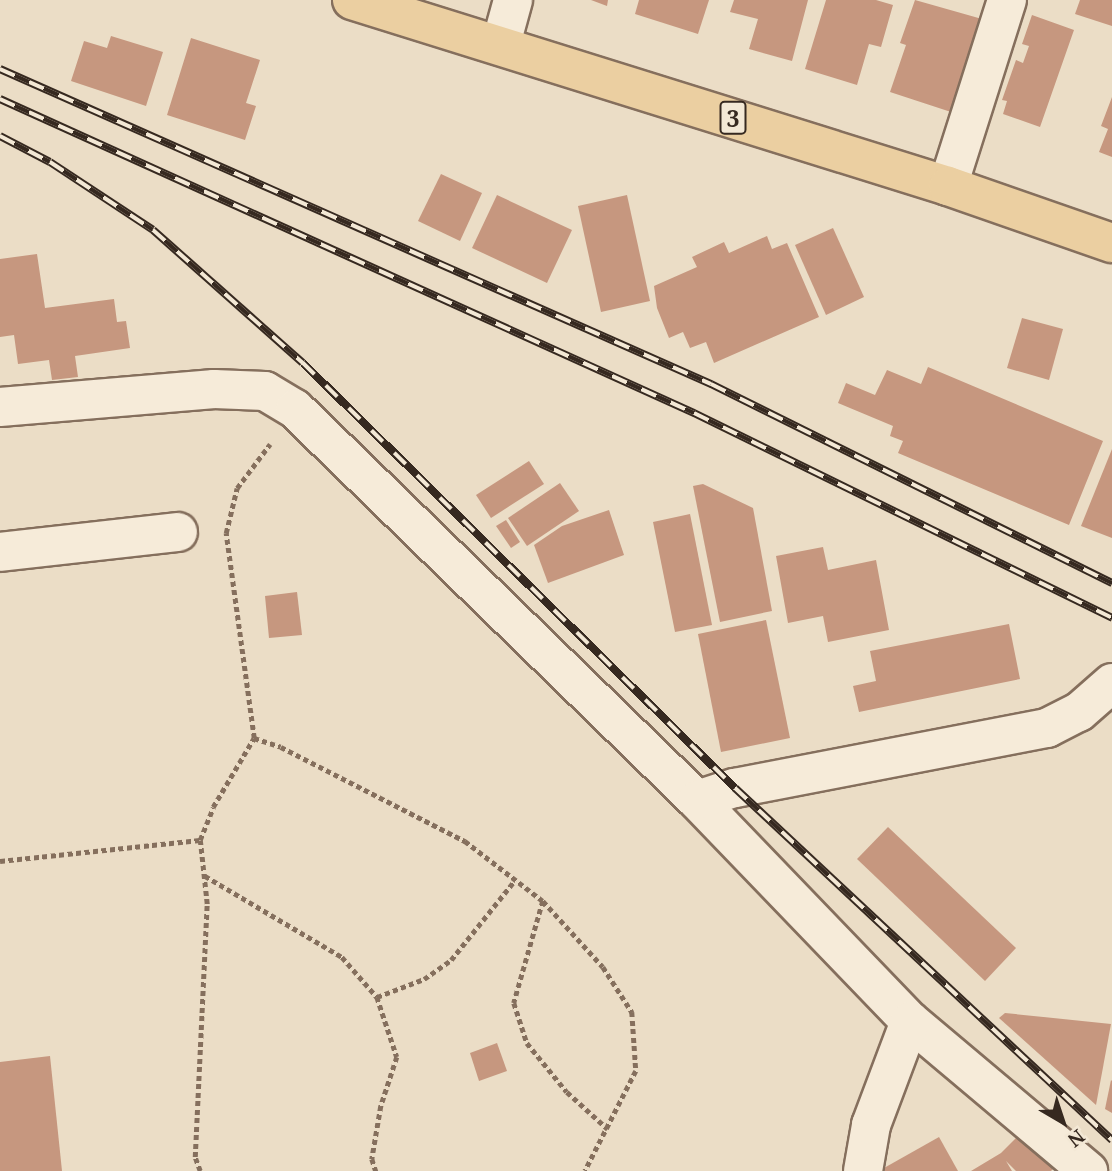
<!DOCTYPE html>
<style>
body{margin:0}
#map{position:relative;width:1112px;height:1171px;overflow:hidden;background:#ebddc6;font-family:"Noto Serif",serif}
div>[style]{position:absolute}
.building>*{inset:0;background:#c6977f}
.path>*{height:4.5px;margin-top:-2.25px;transform-origin:0;background:repeating-linear-gradient(90deg,#856f5d 0 5px,transparent 0 8.5px)}
.roads{filter:drop-shadow(2px 0 #856f5d) drop-shadow(-2px 0 #856f5d) drop-shadow(0 2px #856f5d) drop-shadow(0 -2px #856f5d)}
.minor>*{height:38px;margin:-19px;padding:0 19px;transform-origin:19px;border-radius:19px;background:#f6ebd9}
.major>*{height:38px;margin:-19px;padding:0 19px;transform-origin:19px;border-radius:19px;background:#ebcfa1}
.rail>*{height:8px;margin-top:-4px;transform-origin:0;background:repeating-linear-gradient(90deg,#f3e8d5 0 16px,#362920 0 32px);box-sizing:border-box;border-block:2px solid #362920}
span{translate:-50% -50%;white-space:nowrap;text-align:center;line-height:1.15;-webkit-text-stroke:5px #f3e8d5;paint-order:stroke}
.shield-label span{padding:2px 5px;background:#f3e8d5;border:2px solid;border-radius:5px;-webkit-text-stroke-width:0}
.shield-label{font-size:23px;color:#362920;font-weight:700}
.north{position:absolute;left:1028px;top:1087px;width:70px;height:70px;-webkit-text-stroke:5px #f3e8d5;paint-order:stroke;rotate:141deg;font-size:19px;font-weight:700;line-height:28px;text-align:center;color:#362920}
.north::after{content:'';display:block;margin:auto;width:24px;height:32px;background:#362920;clip-path:polygon(50% 0,100% 100%,50% 72%,0 100%)}
</style>
<div id="map">
<div class="building">
<i style="clip-path:polygon(591px 0,608px 0,607px 6px)"></i>
<i style="clip-path:polygon(639px 0,709px 0,698px 34px,635px 14px)"></i>
<i style="clip-path:polygon(734px 0,808px 0,792px 61px,749px 49px,758px 19px,730px 12px)"></i>
<i style="clip-path:polygon(826px 0,876px 0,893px 5px,881px 47px,869px 44px,857px 85px,805px 69px)"></i>
<i style="clip-path:polygon(915px 0,982px 19px,951px 112px,890px 92px,906px 45px,900px 43px)"></i>
<i style="clip-path:polygon(1080px 0,1112px 0,1112px 26px,1075px 14px)"></i>
<i style="clip-path:polygon(1032px 15px,1074px 30px,1040px 127px,1003px 114px,1007px 101px,1002px 100px,1016px 60px,1023px 63px,1029px 46px,1022px 44px)"></i>
<i style="clip-path:polygon(111px 36px,163px 52px,146px 106px,71px 81px,84px 41px,107px 48px)"></i>
<i style="clip-path:polygon(191px 38px,260px 60px,246px 103px,256px 106px,245px 140px,167px 115px)"></i>
<i style="clip-path:polygon(1112px 97px,1112px 157px,1099px 152px,1108px 129px,1101px 126px)"></i>
<i style="clip-path:polygon(441px 174px,482px 193px,460px 241px,418px 221px)"></i>
<i style="clip-path:polygon(497px 195px,572px 230px,547px 283px,472px 248px)"></i>
<i style="clip-path:polygon(627px 195px,650px 301px,601px 312px,578px 206px)"></i>
<i style="clip-path:polygon(833px 228px,864px 297px,826px 315px,795px 245px)"></i>
<i style="clip-path:polygon(767px 236px,772px 249px,787px 243px,819px 317px,714px 363px,706px 342px,690px 348px,683px 332px,669px 338px,657px 308px,654px 286px,697px 267px,692px 257px,724px 242px,729px 253px)"></i>
<i style="clip-path:polygon(37px 254px,45px 308px,114px 299px,117px 322px,126px 321px,130px 348px,75px 356px,78px 377px,52px 380px,49px 360px,18px 364px,14px 335px,0 337px,0 259px)"></i>
<i style="clip-path:polygon(1022px 318px,1063px 329px,1049px 380px,1007px 368px)"></i>
<i style="clip-path:polygon(928px 367px,1103px 441px,1069px 525px,898px 453px,903px 441px,890px 436px,893px 426px,838px 403px,846px 383px,875px 395px,887px 370px,921px 384px)"></i>
<i style="clip-path:polygon(1112px 449px,1112px 538px,1081px 526px)"></i>
<i style="clip-path:polygon(529px 461px,544px 484px,491px 518px,476px 495px)"></i>
<i style="clip-path:polygon(560px 483px,579px 511px,527px 546px,508px 518px)"></i>
<i style="clip-path:polygon(703px 484px,753px 508px,772px 611px,720px 622px,693px 486px)"></i>
<i style="clip-path:polygon(609px 510px,624px 555px,548px 583px,534px 545px,562px 526px)"></i>
<i style="clip-path:polygon(690px 514px,712px 625px,675px 632px,653px 522px)"></i>
<i style="clip-path:polygon(506px 520px,520px 542px,511px 548px,496px 526px)"></i>
<i style="clip-path:polygon(823px 547px,828px 570px,876px 560px,889px 630px,828px 642px,823px 616px,788px 623px,776px 556px)"></i>
<i style="clip-path:polygon(297px 592px,302px 635px,269px 638px,265px 596px)"></i>
<i style="clip-path:polygon(766px 620px,790px 738px,721px 752px,698px 634px)"></i>
<i style="clip-path:polygon(1009px 624px,1020px 679px,859px 712px,853px 686px,876px 681px,870px 651px)"></i>
<i style="clip-path:polygon(888px 827px,1016px 948px,985px 981px,857px 859px)"></i>
<i style="clip-path:polygon(1005px 1013px,1111px 1024px,1096px 1105px,999px 1018px)"></i>
<i style="clip-path:polygon(497px 1043px,507px 1071px,479px 1081px,470px 1053px)"></i>
<i style="clip-path:polygon(50px 1056px,62px 1171px,0 1171px,0 1062px)"></i>
<i style="clip-path:polygon(1111px 1080px,1112px 1081px,1112px 1113px,1105px 1109px)"></i>
<i style="clip-path:polygon(1020px 1134px,1055px 1167px,1051px 1171px,1016px 1171px,1006px 1161px,1012px 1171px,971px 1171px,1001px 1153px)"></i>
<i style="clip-path:polygon(939px 1137px,958px 1171px,885px 1171px,884px 1168px)"></i>
</div>
<div class="path">
<i style="left:254px;top:738px;width:28px;rotate:18deg"></i>
<i style="left:281px;top:747px;width:207px;rotate:27.1deg"></i>
<i style="left:465px;top:841px;width:98px;rotate:37.6deg"></i>
<i style="left:543px;top:901px;width:89px;rotate:47.7deg"></i>
<i style="left:603px;top:967px;width:54px;rotate:57.2deg"></i>
<i style="left:632px;top:1012px;width:59px;rotate:86.1deg"></i>
<i style="left:636px;top:1071px;width:112px;rotate:117deg"></i>
<i style="left:0;top:861px;width:201px;rotate:-6deg"></i>
<i style="left:205px;top:876px;width:159px;rotate:30.6deg"></i>
<i style="left:342px;top:957px;width:53px;rotate:48.8deg"></i>
<i style="left:377px;top:997px;width:63px;rotate:71.6deg"></i>
<i style="left:397px;top:1057px;width:52px;rotate:108.1deg"></i>
<i style="left:381px;top:1106px;width:54px;rotate:99.6deg"></i>
<i style="left:372px;top:1159px;width:13px;rotate:72deg"></i>
<i style="left:543px;top:901px;width:106px;rotate:105.9deg"></i>
<i style="left:514px;top:1003px;width:42px;rotate:72deg"></i>
<i style="left:527px;top:1043px;width:63px;rotate:50.8deg"></i>
<i style="left:567px;top:1092px;width:55px;rotate:42.1deg"></i>
<i style="left:377px;top:997px;width:50px;rotate:-21deg"></i>
<i style="left:424px;top:979px;width:33px;rotate:-35deg"></i>
<i style="left:451px;top:960px;width:102px;rotate:-51.3deg"></i>
<i style="left:200px;top:1171px;width:15px;rotate:-110deg"></i>
<i style="left:195px;top:1157px;width:253px;rotate:-87.3deg"></i>
<i style="left:207px;top:904px;width:64px;rotate:-96.2deg"></i>
<i style="left:200px;top:840px;width:35px;rotate:-68deg"></i>
<i style="left:213px;top:807px;width:80px;rotate:-59.3deg"></i>
<i style="left:254px;top:738px;width:207px;rotate:-97.8deg"></i>
<i style="left:226px;top:533px;width:46px;rotate:-76.3deg"></i>
<i style="left:237px;top:488px;width:55px;rotate:-53.1deg"></i>
</div>
<div class="roads">
<div class="minor">
<i style="left:501px;top:44px;width:46px;rotate:-74.7deg"></i>
<i style="left:948px;top:186px;width:195px;rotate:-72.4deg"></i>
<i style="left:0;top:407px;width:215px;rotate:-4.8deg"></i>
<i style="left:214px;top:389px;width:51px;rotate:2.2deg"></i>
<i style="left:265px;top:391px;width:35px;rotate:31deg"></i>
<i style="left:295px;top:409px;width:561px;rotate:44.21deg"></i>
<i style="left:697px;top:800px;width:307px;rotate:46.1deg"></i>
<i style="left:910px;top:1021px;width:233px;rotate:40.1deg"></i>
<i style="left:0;top:552px;width:179px;rotate:-6.4deg"></i>
<i style="left:697px;top:800px;width:40px;rotate:-18deg"></i>
<i style="left:735px;top:788px;width:318px;rotate:-10.9deg"></i>
<i style="left:1047px;top:728px;width:36px;rotate:-27deg"></i>
<i style="left:1079px;top:712px;width:44px;rotate:-41.3deg"></i>
<i style="left:863px;top:1171px;width:47px;rotate:-80.1deg"></i>
<i style="left:871px;top:1125px;width:111px;rotate:-69.4deg"></i>
</div>
<div class="major">
<i style="left:352px;top:0;width:624px;rotate:17.33deg"></i>
<i style="left:948px;top:186px;width:174px;rotate:19.2deg"></i>
</div>
</div>
<div class="rail">
<i style="left:0;top:69px;width:778px;rotate:23.9deg"></i>
<i style="left:711px;top:384px;width:448px;rotate:26.4deg"></i>
<i style="left:0;top:99px;width:762px;rotate:24.34deg"></i>
<i style="left:694px;top:413px;width:466px;rotate:26.1deg"></i>
<i style="left:0;top:136px;width:56px;rotate:27.5deg"></i>
<i style="left:50px;top:162px;width:123px;rotate:33.4deg"></i>
<i style="left:153px;top:230px;width:200px;rotate:41.6deg"></i>
<i style="left:303px;top:363px;width:606px;rotate:44.53deg"></i>
<i style="left:735px;top:788px;width:516px;rotate:43.04deg"></i>
</div>
<div class="shield-label">
<span style="left:733px;top:118px">3</span>
</div>
<div class="north">N</div>
</div>
